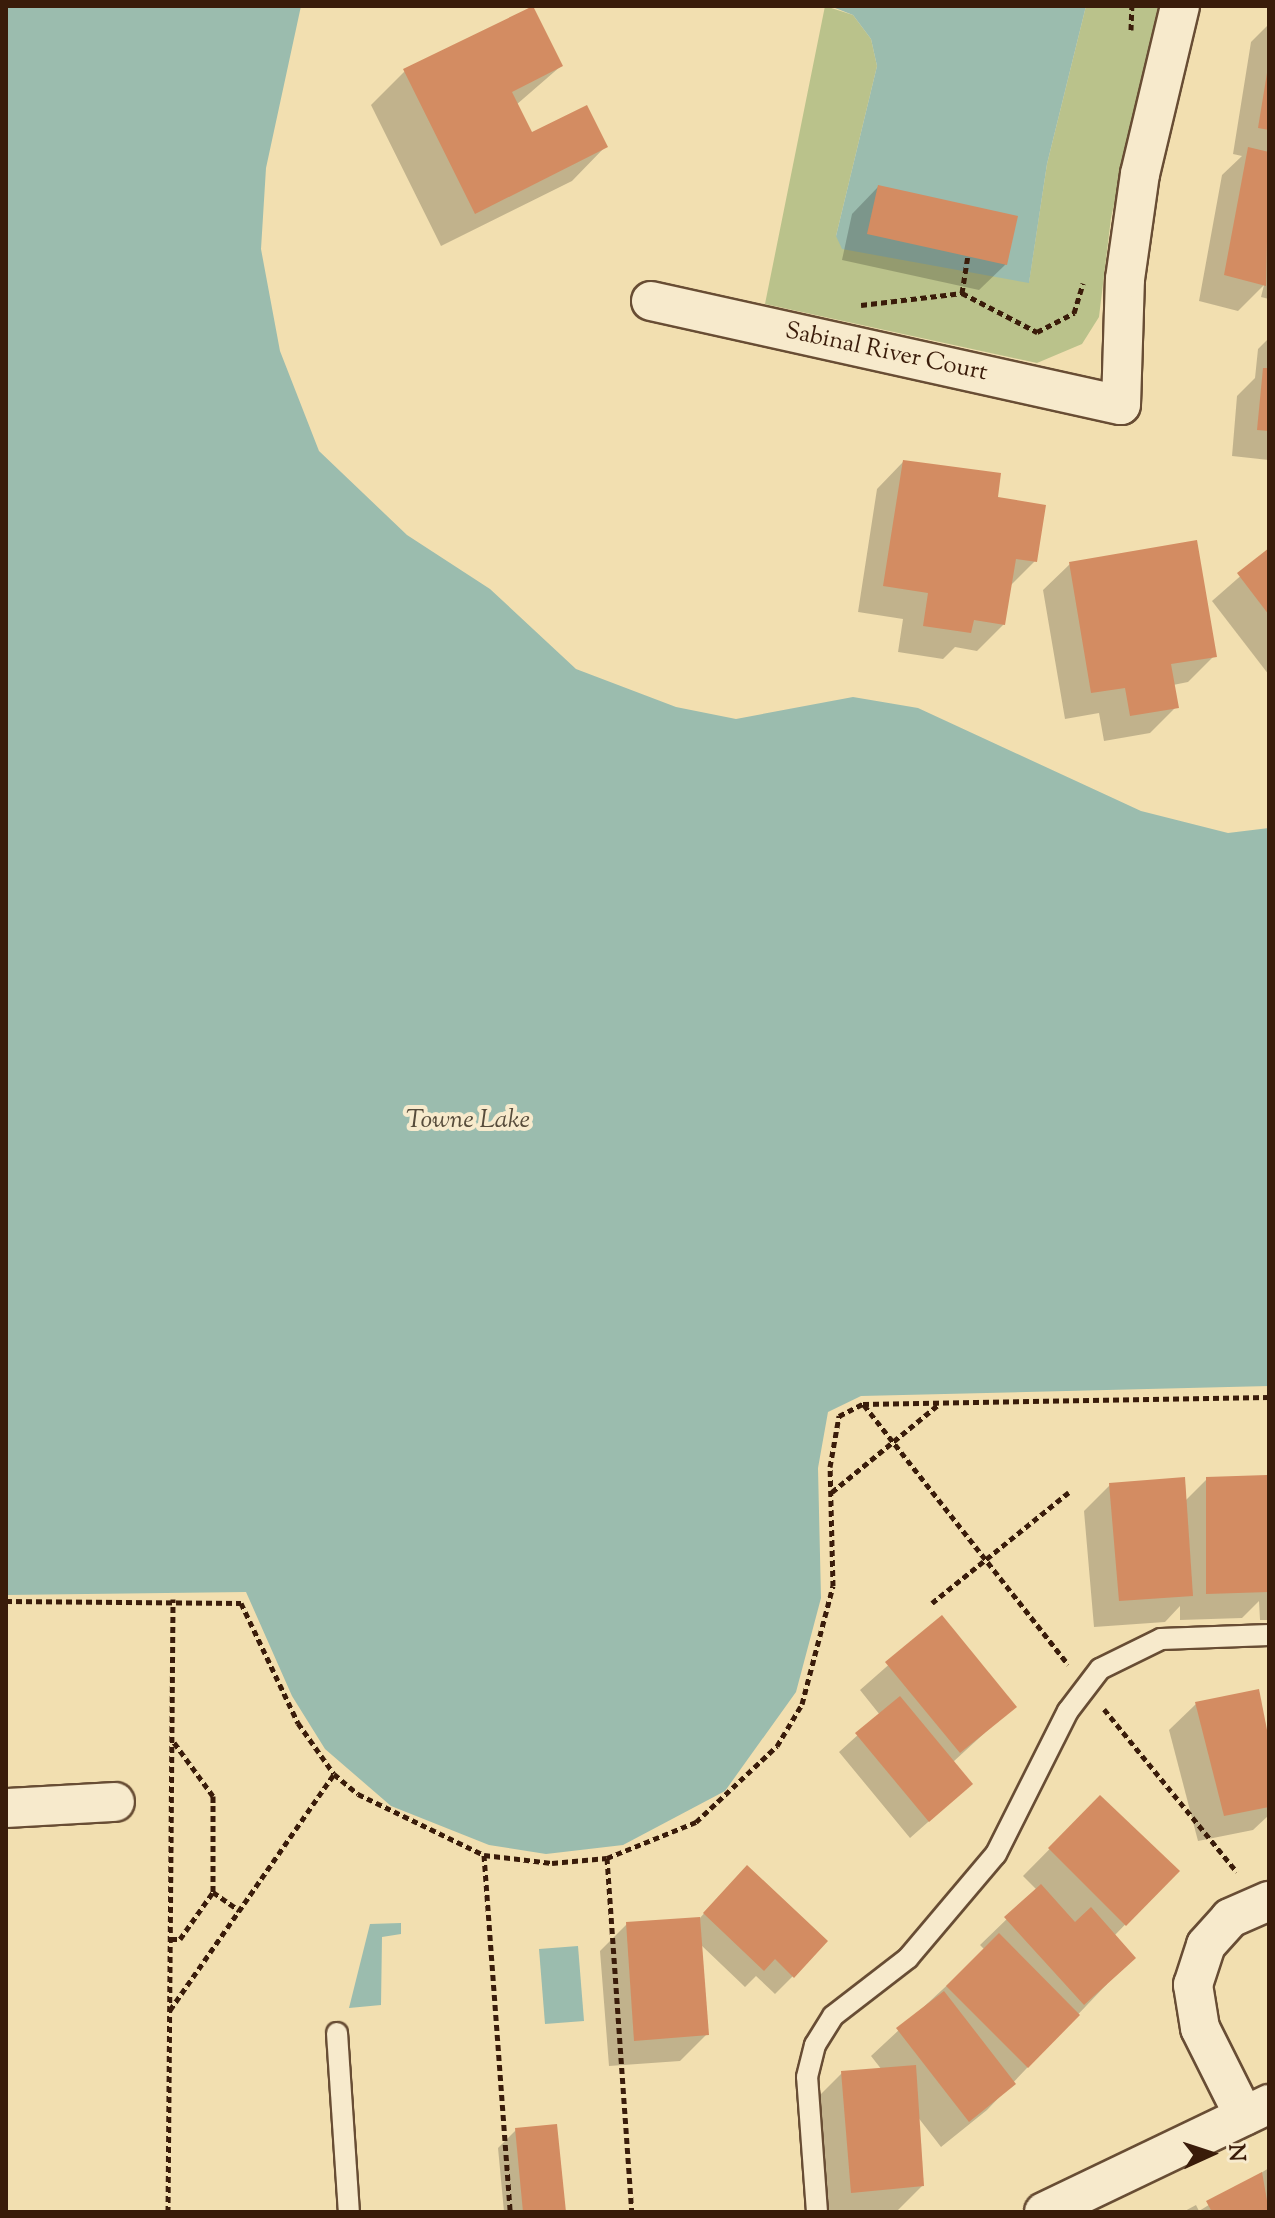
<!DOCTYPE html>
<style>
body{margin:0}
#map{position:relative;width:1275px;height:2218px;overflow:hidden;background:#f2dfb0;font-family:"Sorts Mill Goudy",serif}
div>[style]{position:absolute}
.green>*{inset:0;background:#bac28b}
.water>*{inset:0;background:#9bbcae}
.shadow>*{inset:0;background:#0003}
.building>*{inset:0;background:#d38c62}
.path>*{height:5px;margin-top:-2.5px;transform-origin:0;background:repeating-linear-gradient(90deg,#3a1c0a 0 6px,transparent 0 10px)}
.roads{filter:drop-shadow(2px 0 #684d34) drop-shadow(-2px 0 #684d34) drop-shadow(0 2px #684d34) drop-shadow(0 -2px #684d34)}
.service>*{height:20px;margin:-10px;padding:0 10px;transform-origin:10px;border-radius:10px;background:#f7eacc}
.minor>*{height:38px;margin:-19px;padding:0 19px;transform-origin:19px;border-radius:19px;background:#f7eacc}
span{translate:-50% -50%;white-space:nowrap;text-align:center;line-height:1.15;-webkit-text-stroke:8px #f7eacc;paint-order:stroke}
.street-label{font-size:24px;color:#3a1c0a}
.water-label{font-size:26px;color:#574c3b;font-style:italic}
.frame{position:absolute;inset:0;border:8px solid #3a1c0a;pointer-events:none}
.north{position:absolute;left:1171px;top:2114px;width:80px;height:80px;-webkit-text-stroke:6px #f7eacc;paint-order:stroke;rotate:87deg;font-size:22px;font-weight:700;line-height:32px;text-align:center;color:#3a1c0a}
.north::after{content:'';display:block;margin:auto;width:28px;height:36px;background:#3a1c0a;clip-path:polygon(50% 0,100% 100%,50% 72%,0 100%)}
</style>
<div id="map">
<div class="green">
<i style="clip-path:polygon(825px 6px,853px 15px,871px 39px,877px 66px,836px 236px,1029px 282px,1047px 164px,1086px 6px,1158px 6px,1111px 218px,1099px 317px,1082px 344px,1037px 363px,765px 304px)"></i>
</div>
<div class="water">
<i style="clip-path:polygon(6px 6px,301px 6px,266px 168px,261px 249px,280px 351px,319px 451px,407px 535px,490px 589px,576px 669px,676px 707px,736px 719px,853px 697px,918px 708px,1141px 811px,1228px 833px,1269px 828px,1269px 1386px,861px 1396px,828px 1412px,818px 1468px,821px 1598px,796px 1692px,725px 1791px,623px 1845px,546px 1854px,489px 1845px,391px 1806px,325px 1749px,292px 1696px,246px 1592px,6px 1595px)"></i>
<i style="clip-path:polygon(830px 6px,1086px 6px,1047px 164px,1029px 283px,842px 249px,836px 236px,877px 66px,871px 39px,853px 15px)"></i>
<i style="clip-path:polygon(401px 1923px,401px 1934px,382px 1937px,381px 2005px,349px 2008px,370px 1924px)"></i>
<i style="clip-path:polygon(578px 1946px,584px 2021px,545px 2024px,539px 1949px)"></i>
</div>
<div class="shadow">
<i style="clip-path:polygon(1269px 24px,1269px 299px,1261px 297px,1264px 285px,1238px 311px,1199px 301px,1222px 175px,1242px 156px,1233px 154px,1251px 42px)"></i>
<i style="clip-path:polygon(561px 66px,516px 105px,532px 135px,605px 147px,572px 181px,441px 246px,371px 105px,405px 71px)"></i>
<i style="clip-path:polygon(878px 187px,1006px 264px,979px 290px,842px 260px,852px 214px)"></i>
<i style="clip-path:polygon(1269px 338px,1269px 460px,1232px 456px,1237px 396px,1255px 378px,1258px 349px)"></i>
<i style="clip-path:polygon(903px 462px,996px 499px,1035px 561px,1010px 586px,1004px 624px,977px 651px,955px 647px,943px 659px,898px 652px,903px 619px,858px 612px,877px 489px)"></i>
<i style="clip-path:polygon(1269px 551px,1269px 675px,1212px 601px)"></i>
<i style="clip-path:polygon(1070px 564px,1214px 656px,1188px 682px,1173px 685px,1176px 707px,1150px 733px,1104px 741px,1099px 713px,1065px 719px,1043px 590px)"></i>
<i style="clip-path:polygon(1207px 1479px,1269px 1491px,1269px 1620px,1260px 1620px,1259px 1601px,1242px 1618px,1180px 1620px,1180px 1606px,1165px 1622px,1094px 1627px,1084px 1511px,1110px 1485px,1185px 1501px)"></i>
<i style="clip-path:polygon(942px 1618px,1014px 1706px,953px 1762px,971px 1784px,910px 1838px,839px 1752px,880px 1715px,860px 1690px)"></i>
<i style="clip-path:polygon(1196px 1704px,1269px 1750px,1269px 1815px,1253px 1830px,1198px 1841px,1169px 1730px)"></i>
<i style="clip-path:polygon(1100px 1798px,1177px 1871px,1114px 1936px,1107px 1984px,987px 2110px,941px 2147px,917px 2116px,922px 2186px,896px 2212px,825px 2212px,815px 2100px,842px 2073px,882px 2070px,871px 2056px,985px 1950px,980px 1945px,1037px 1890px,1023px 1876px)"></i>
<i style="clip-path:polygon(729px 1886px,793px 1976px,775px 1994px,756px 1976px,745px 1987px,700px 1944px,707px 2034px,680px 2061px,609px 2066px,600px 1951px,627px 1924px,699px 1919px)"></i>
<i style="clip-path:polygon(516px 2130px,564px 2212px,504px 2212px,498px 2148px)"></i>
<i style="clip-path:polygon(1269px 2168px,1269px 2212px,1183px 2212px,1196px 2205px,1199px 2211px)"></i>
</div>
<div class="building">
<i style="clip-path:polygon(533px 6px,563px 66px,512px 92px,532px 132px,587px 105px,608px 147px,475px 214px,403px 69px)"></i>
<i style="clip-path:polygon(1267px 73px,1269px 73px,1269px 130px,1258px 128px)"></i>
<i style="clip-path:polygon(1248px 147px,1269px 152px,1266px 286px,1224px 275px)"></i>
<i style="clip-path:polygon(878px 185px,1018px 216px,1007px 265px,867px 234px)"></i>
<i style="clip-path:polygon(1263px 368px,1269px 368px,1269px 431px,1257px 430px)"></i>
<i style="clip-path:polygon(903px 460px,1001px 473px,998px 497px,1046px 505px,1037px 562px,1016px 559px,1005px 625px,974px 620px,971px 633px,923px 626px,928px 593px,883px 586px)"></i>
<i style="clip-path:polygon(1197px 540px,1217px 657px,1171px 664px,1179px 708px,1130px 716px,1125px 688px,1091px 693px,1069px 562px)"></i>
<i style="clip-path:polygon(1269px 548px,1269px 615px,1237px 573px)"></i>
<i style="clip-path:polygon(1267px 1475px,1269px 1592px,1206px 1594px,1206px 1477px)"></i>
<i style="clip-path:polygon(1185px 1477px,1193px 1596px,1119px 1601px,1109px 1483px)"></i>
<i style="clip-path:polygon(942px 1615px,1017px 1707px,960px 1753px,885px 1662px)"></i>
<i style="clip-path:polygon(1259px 1689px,1269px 1740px,1269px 1807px,1224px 1816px,1195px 1702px)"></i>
<i style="clip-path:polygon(900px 1696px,973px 1784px,929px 1822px,855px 1733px)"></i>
<i style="clip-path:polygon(1100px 1795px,1180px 1871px,1126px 1926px,1048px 1848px)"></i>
<i style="clip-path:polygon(747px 1865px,828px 1941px,794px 1978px,775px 1959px,764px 1971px,703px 1913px)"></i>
<i style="clip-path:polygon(1041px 1884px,1075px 1922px,1091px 1907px,1136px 1958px,1084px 2005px,1004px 1917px)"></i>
<i style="clip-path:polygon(700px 1917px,709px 2035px,634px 2041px,626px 1922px)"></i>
<i style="clip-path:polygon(999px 1933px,1080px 2015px,1028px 2068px,946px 1986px)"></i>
<i style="clip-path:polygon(944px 1991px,1016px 2084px,969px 2122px,896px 2028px)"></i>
<i style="clip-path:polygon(916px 2065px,924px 2186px,851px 2193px,841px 2071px)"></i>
<i style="clip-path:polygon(557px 2124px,566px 2212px,523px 2212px,515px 2128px)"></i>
<i style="clip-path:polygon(1262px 2172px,1269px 2212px,1212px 2212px,1206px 2201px)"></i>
</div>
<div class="path">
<i style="left:1131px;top:30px;width:24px;rotate:-88deg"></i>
<i style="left:962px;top:293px;width:36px;rotate:-81deg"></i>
<i style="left:861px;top:305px;width:102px;rotate:-6.8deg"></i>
<i style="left:962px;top:293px;width:85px;rotate:27.5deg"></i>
<i style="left:1037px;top:332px;width:42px;rotate:-27.2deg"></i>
<i style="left:1074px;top:313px;width:31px;rotate:-73deg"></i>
<i style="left:864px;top:1405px;width:330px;rotate:51.8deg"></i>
<i style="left:832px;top:1492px;width:139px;rotate:-39.4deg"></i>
<i style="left:6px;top:1601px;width:235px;rotate:0.5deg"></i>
<i style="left:241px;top:1603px;width:133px;rotate:64.6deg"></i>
<i style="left:298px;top:1723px;width:62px;rotate:54.8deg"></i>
<i style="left:334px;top:1774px;width:31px;rotate:40deg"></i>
<i style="left:358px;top:1794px;width:140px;rotate:25.8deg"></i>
<i style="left:484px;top:1855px;width:68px;rotate:6.7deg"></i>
<i style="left:552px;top:1863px;width:55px;rotate:-5.2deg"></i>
<i style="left:607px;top:1858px;width:96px;rotate:-22deg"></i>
<i style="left:696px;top:1822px;width:111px;rotate:-43.2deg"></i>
<i style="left:777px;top:1746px;width:49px;rotate:-59.2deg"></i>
<i style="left:802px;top:1704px;width:122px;rotate:-75.3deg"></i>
<i style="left:833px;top:1586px;width:119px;rotate:-91.4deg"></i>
<i style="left:830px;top:1467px;width:52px;rotate:-80deg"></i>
<i style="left:839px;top:1416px;width:27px;rotate:-27deg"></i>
<i style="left:863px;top:1404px;width:406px;rotate:-1deg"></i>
<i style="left:932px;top:1603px;width:176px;rotate:-39deg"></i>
<i style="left:1104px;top:1709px;width:210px;rotate:50.8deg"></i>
<i style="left:484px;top:1855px;width:358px;rotate:85.8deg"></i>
<i style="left:607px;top:1858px;width:355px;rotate:86deg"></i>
<i style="left:213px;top:1892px;width:32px;rotate:35deg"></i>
<i style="left:171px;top:1939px;width:9px"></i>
<i style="left:180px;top:1939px;width:57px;rotate:-54.9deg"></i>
<i style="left:213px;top:1892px;width:96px;rotate:-90deg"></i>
<i style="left:213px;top:1796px;width:68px;rotate:-126deg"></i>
<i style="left:170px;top:2010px;width:287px;rotate:-55.2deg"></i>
<i style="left:168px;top:2212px;width:613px;rotate:-89.53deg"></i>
</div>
<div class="roads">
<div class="service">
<i style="left:337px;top:2033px;width:179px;rotate:86.2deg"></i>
<i style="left:817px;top:2212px;width:135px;rotate:-94.2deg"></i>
<i style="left:807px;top:2077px;width:33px;rotate:-76deg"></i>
<i style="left:815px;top:2045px;width:34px;rotate:-58deg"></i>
<i style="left:833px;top:2016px;width:95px;rotate:-37.7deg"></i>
<i style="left:908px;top:1958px;width:136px;rotate:-49.8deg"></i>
<i style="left:996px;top:1854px;width:160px;rotate:-63.3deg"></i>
<i style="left:1068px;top:1711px;width:53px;rotate:-52.7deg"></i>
<i style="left:1100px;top:1669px;width:68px;rotate:-26.2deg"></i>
<i style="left:1161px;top:1639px;width:108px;rotate:-2.1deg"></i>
</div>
<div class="minor">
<i style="left:651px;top:301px;width:481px;rotate:12.5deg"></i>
<i style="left:1121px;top:405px;width:126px;rotate:-88.2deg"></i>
<i style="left:1125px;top:279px;width:106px;rotate:-81.9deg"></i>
<i style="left:1140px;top:174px;width:173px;rotate:-76.6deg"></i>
<i style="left:6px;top:1808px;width:109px;rotate:-3.2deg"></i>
<i style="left:1244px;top:2116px;width:98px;rotate:-116.6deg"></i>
<i style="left:1200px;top:2028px;width:44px;rotate:-99.2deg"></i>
<i style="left:1193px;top:1985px;width:42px;rotate:-72deg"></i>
<i style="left:1206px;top:1945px;width:36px;rotate:-48deg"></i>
<i style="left:1230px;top:1918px;width:43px;rotate:-23.6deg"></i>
<i style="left:1044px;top:2212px;width:250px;rotate:-25.6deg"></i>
</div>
</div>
<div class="street-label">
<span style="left:886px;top:353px;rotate:12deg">Sabinal River Court</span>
</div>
<div class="water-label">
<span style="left:468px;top:1121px">Towne Lake</span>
</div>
<div class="frame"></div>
<div class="north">N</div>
</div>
